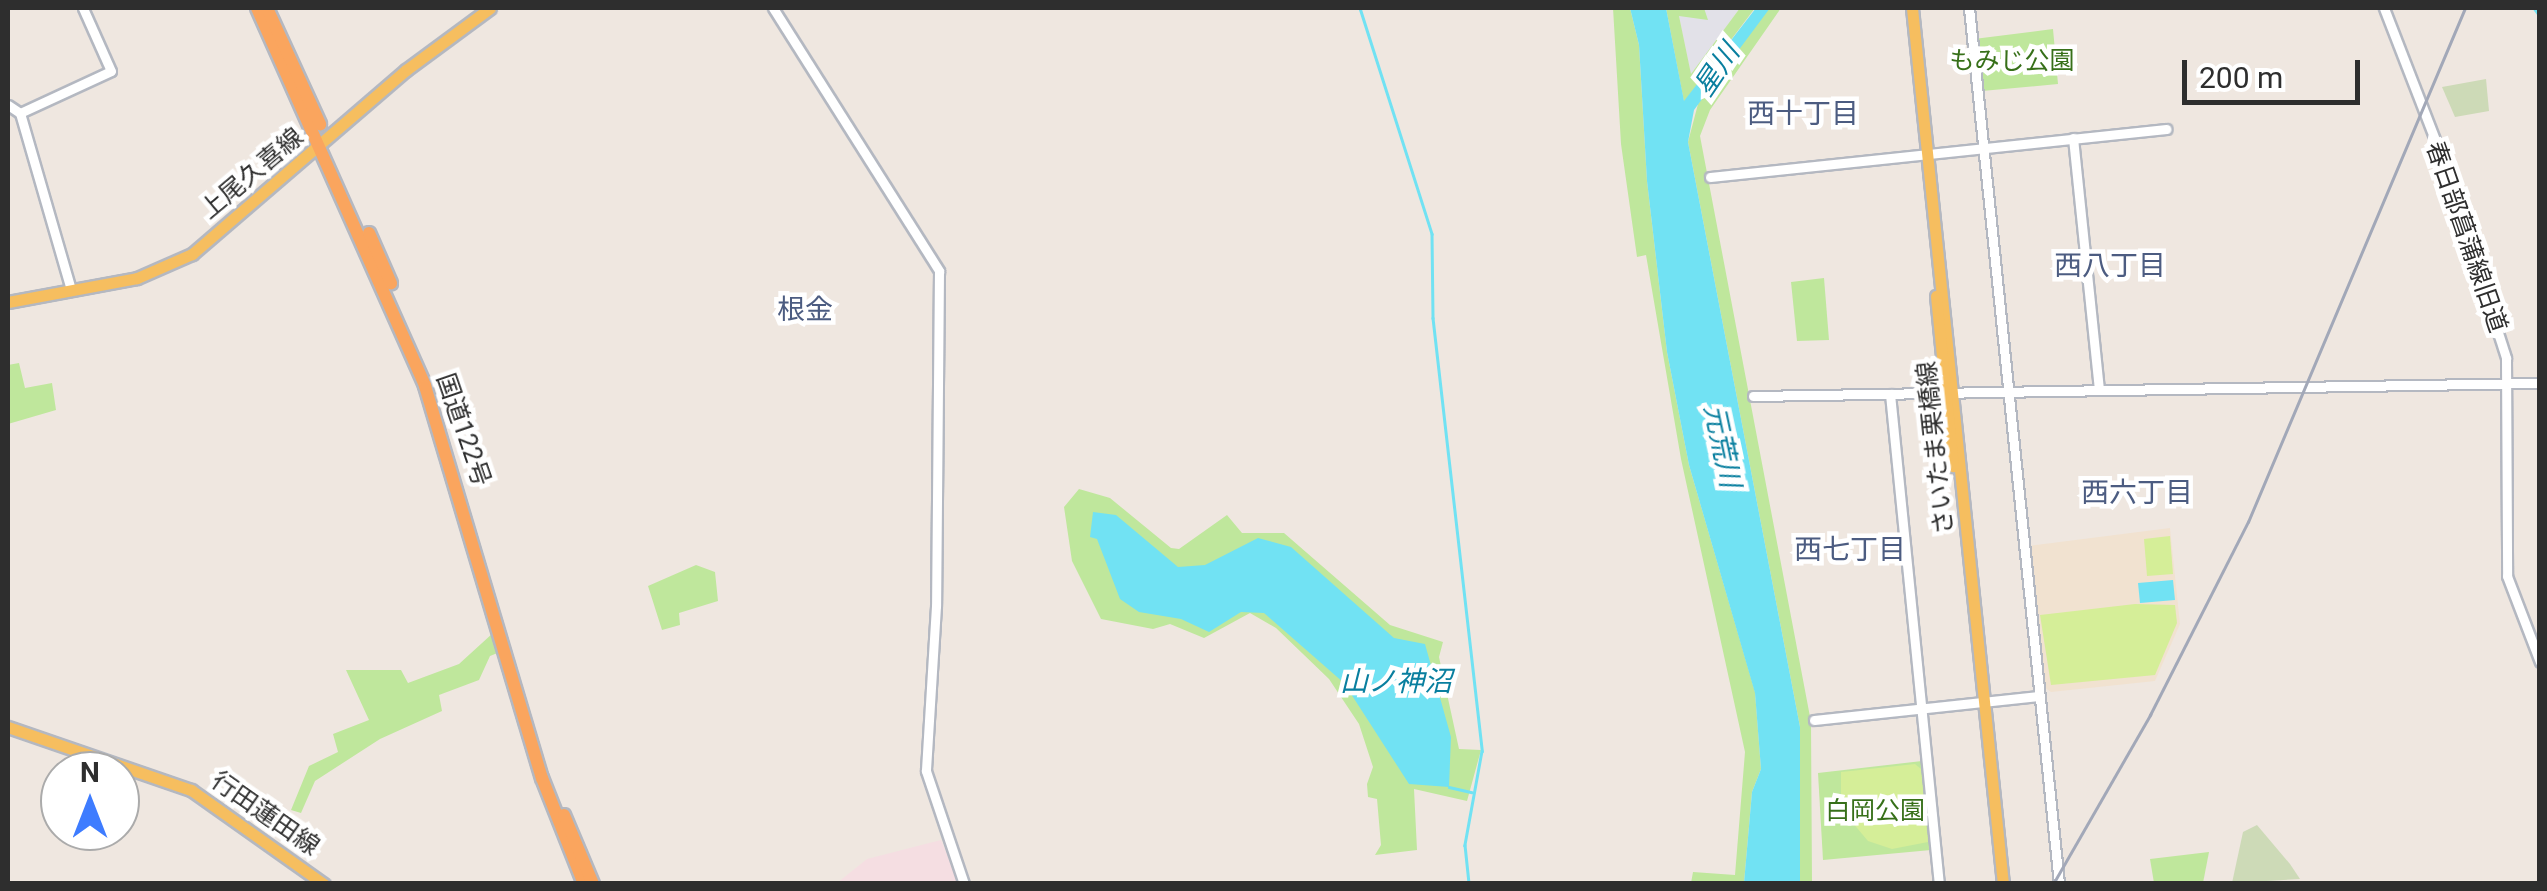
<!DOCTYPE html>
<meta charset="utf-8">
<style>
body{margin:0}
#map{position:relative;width:2547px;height:891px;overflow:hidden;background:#efe7e0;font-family:Roboto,"Noto Sans JP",sans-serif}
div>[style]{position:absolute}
.industrial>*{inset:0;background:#e2e1e8}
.education>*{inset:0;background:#f1e2d0}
.medical>*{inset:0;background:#f5dee2}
.green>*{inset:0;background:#bfe79c}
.cemetery>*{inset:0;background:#cddab7}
.pitch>*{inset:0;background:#d5ee98}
.water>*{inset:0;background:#71e2f3}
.stream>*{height:2.5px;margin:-1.25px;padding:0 1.25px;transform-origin:1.25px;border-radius:1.25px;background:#71e2f3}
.roads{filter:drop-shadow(2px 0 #b4b8c1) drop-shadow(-2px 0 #b4b8c1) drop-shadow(0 2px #b4b8c1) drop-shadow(0 -2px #b4b8c1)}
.tertiary>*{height:9px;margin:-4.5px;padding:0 4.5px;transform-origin:4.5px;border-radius:4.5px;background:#fff}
.primary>*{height:11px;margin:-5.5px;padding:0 5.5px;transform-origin:5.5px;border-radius:5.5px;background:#f6be5f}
.trunk>*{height:12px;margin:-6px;padding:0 6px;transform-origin:6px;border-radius:6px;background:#faa55e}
.rail>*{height:2.5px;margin:-1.25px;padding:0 1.25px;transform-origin:1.25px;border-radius:1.25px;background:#a2a8b8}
span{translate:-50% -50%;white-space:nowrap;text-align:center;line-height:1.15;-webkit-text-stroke:9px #fff;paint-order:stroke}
.park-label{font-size:25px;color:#377019}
.street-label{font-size:25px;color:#2e2e2e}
.water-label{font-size:28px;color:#097f9f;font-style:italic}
.neighbourhood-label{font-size:28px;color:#4c5c81}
.frame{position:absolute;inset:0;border:10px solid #2e2e2e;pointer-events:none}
.north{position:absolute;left:40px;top:751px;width:100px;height:100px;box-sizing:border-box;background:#fff;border:2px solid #ababab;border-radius:50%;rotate:0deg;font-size:28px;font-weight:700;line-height:40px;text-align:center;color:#2e2e2e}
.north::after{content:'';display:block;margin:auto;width:35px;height:45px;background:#3e7cff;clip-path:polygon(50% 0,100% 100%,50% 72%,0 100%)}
.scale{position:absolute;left:2182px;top:60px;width:178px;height:45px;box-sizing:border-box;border:5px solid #2e2e2e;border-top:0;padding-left:12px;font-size:30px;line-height:35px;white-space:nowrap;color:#2e2e2e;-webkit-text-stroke:8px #fff;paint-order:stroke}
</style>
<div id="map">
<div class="industrial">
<i style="clip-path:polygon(1678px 8px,1740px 8px,1691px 75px,1679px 16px)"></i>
</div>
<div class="education">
<i style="clip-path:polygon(2170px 528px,2180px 624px,2155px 681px,2051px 692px,2044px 687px,2029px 546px)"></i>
</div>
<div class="medical">
<i style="clip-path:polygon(941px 840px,959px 883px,837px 883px,867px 859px)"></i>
</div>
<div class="green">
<i style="clip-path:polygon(1613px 8px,1630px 8px,1639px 45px,1647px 181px,1667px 352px,1689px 465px,1755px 692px,1761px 769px,1752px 792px,1744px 883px,1691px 883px,1693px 872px,1735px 875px,1745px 752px,1681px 459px,1646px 255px,1637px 257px,1621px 144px)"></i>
<i style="clip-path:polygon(1666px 8px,1704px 8px,1708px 20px,1679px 16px,1691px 74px,1740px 8px,1755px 8px,1684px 102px)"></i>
<i style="clip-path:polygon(1768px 8px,1781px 8px,1710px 110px,1700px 136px,1811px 722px,1812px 883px,1800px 883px,1800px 727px,1688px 142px,1698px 104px)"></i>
<i style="clip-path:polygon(2053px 29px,2058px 84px,1982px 91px,1974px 39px)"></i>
<i style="clip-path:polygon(1824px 278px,1829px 340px,1797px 341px,1791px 282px)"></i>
<i style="clip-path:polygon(19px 363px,25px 388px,52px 383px,56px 410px,8px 424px,8px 365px)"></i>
<i style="clip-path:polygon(1079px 489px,1110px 498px,1171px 548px,1179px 549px,1227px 515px,1242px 533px,1284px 533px,1390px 625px,1443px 642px,1439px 657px,1459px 749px,1481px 750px,1467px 801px,1414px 789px,1417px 850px,1375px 855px,1381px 845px,1377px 799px,1368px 797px,1367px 784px,1373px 767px,1359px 724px,1329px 679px,1276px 628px,1250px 613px,1204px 638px,1170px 624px,1153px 629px,1101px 619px,1072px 561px,1064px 507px)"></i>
<i style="clip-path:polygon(696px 565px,715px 572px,718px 601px,679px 613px,680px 625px,662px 630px,648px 586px)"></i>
<i style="clip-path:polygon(493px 633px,500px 652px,490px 656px,479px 680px,439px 695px,442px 711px,380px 739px,315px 781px,301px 813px,291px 810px,309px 766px,338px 752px,333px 734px,369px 720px,346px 670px,401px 670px,408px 683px,459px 664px)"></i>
<i style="clip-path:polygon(1922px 761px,1931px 850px,1823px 860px,1818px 773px)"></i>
<i style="clip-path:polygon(2209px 852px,2203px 883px,2154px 883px,2150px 859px)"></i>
</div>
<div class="cemetery">
<i style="clip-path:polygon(2486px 79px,2489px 111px,2455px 117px,2442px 87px)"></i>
<i style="clip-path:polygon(2257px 825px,2290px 864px,2300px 879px,2232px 883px,2243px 832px)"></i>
</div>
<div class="pitch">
<i style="clip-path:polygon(2170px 536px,2173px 574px,2147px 576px,2144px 539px)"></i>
<i style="clip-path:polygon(2135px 604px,2175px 605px,2177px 623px,2155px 675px,2051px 685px,2040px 615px)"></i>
<i style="clip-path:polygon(1915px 764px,1921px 769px,1928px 842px,1892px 849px,1868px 841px,1841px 809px,1841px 772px)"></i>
</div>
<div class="water">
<i style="clip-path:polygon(1630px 8px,1666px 8px,1684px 101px,1756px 8px,1770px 8px,1694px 110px,1688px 142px,1800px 727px,1800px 883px,1744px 883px,1752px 792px,1761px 769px,1755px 693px,1689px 465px,1667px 352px,1647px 181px,1639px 45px)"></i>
<i style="clip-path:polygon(1093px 512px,1116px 515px,1178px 567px,1205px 565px,1258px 538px,1291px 547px,1394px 638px,1425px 644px,1451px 737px,1449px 787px,1409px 784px,1344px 683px,1264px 613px,1241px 612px,1209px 632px,1181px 619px,1139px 612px,1120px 599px,1097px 539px,1090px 537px)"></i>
<i style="clip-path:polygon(2173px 580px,2175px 600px,2140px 603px,2138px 583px)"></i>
</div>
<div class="stream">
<i style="left:1360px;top:8px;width:237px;rotate:72.3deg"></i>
<i style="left:1432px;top:234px;width:84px;rotate:89.3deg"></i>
<i style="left:1433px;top:318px;width:436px;rotate:83.5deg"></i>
<i style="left:1482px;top:751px;width:96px;rotate:100.3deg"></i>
<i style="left:1465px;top:845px;width:39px;rotate:84deg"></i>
<i style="left:2534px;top:8px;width:10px;rotate:53deg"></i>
<i style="left:1449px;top:787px;width:23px;rotate:13deg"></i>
</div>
<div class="roads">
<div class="tertiary">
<i style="left:773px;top:8px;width:311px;rotate:57.7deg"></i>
<i style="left:939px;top:271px;width:335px;rotate:90.5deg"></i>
<i style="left:936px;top:606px;width:165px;rotate:93.5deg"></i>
<i style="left:926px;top:771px;width:119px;rotate:71.4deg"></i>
<i style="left:1969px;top:8px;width:881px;rotate:84.13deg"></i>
<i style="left:2384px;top:8px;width:158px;rotate:68.8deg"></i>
<i style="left:2441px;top:155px;width:213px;rotate:72.2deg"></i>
<i style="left:2506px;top:358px;width:218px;rotate:89.7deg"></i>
<i style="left:2507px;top:576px;width:92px;rotate:69deg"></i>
<i style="left:8px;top:105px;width:14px;rotate:34deg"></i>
<i style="left:20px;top:113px;width:184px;rotate:73.9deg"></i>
<i style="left:20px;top:113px;width:100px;rotate:-24.8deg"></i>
<i style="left:111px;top:71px;width:69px;rotate:-114deg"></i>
<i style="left:2073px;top:138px;width:253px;rotate:84.1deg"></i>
<i style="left:1710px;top:177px;width:459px;rotate:-6deg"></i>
<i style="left:1890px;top:394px;width:492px;rotate:84.3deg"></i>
<i style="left:1753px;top:396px;width:787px;rotate:-0.95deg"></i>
<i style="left:1814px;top:720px;width:226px;rotate:-6.1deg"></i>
</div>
<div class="primary">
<i style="left:1912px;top:8px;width:881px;rotate:84.07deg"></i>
<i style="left:1936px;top:296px;width:171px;rotate:84.3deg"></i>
<i style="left:8px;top:302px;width:131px;rotate:-10.5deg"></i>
<i style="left:137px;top:278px;width:60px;rotate:-23.6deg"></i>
<i style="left:192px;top:254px;width:282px;rotate:-40.7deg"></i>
<i style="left:406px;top:70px;width:104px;rotate:-36.4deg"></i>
<i style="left:8px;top:727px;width:194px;rotate:19deg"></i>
<i style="left:191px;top:790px;width:163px;rotate:35.3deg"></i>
</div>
<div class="trunk">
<i style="left:257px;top:8px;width:414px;rotate:66deg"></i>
<i style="left:425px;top:386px;width:409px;rotate:73.4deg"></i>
<i style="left:542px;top:778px;width:114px;rotate:68.4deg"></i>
<i style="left:267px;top:8px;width:128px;rotate:65.4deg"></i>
<i style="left:369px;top:233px;width:55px;rotate:66.3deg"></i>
<i style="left:564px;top:815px;width:75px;rotate:67.2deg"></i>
</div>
</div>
<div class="rail">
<i style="left:2053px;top:884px;width:195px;rotate:-60.1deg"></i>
<i style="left:2150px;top:715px;width:216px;rotate:-63.1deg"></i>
<i style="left:2248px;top:522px;width:558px;rotate:-67.11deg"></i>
</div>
<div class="park-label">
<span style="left:2012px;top:61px">もみじ公園</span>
<span style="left:1875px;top:811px">白岡公園</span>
</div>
<div class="street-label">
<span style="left:252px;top:174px;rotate:-40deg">上尾久喜線</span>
<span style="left:2466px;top:237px;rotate:71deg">春日部菖蒲線旧道</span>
<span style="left:463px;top:430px;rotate:71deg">国道122号</span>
<span style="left:1936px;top:448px;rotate:-96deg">さいたま栗橋線</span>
<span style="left:265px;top:814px;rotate:35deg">行田蓮田線</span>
</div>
<div class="water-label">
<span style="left:1717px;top:70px;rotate:-56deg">星川</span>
<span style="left:1722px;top:446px;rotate:78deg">元荒川</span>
<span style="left:1396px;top:682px">山ノ神沼</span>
</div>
<div class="neighbourhood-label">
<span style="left:1803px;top:114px">西十丁目</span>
<span style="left:2110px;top:266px">西八丁目</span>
<span style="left:805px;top:310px">根金</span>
<span style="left:2137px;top:493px">西六丁目</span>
<span style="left:1850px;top:550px">西七丁目</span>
</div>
<div class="frame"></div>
<div class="north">N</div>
<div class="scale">200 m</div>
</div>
